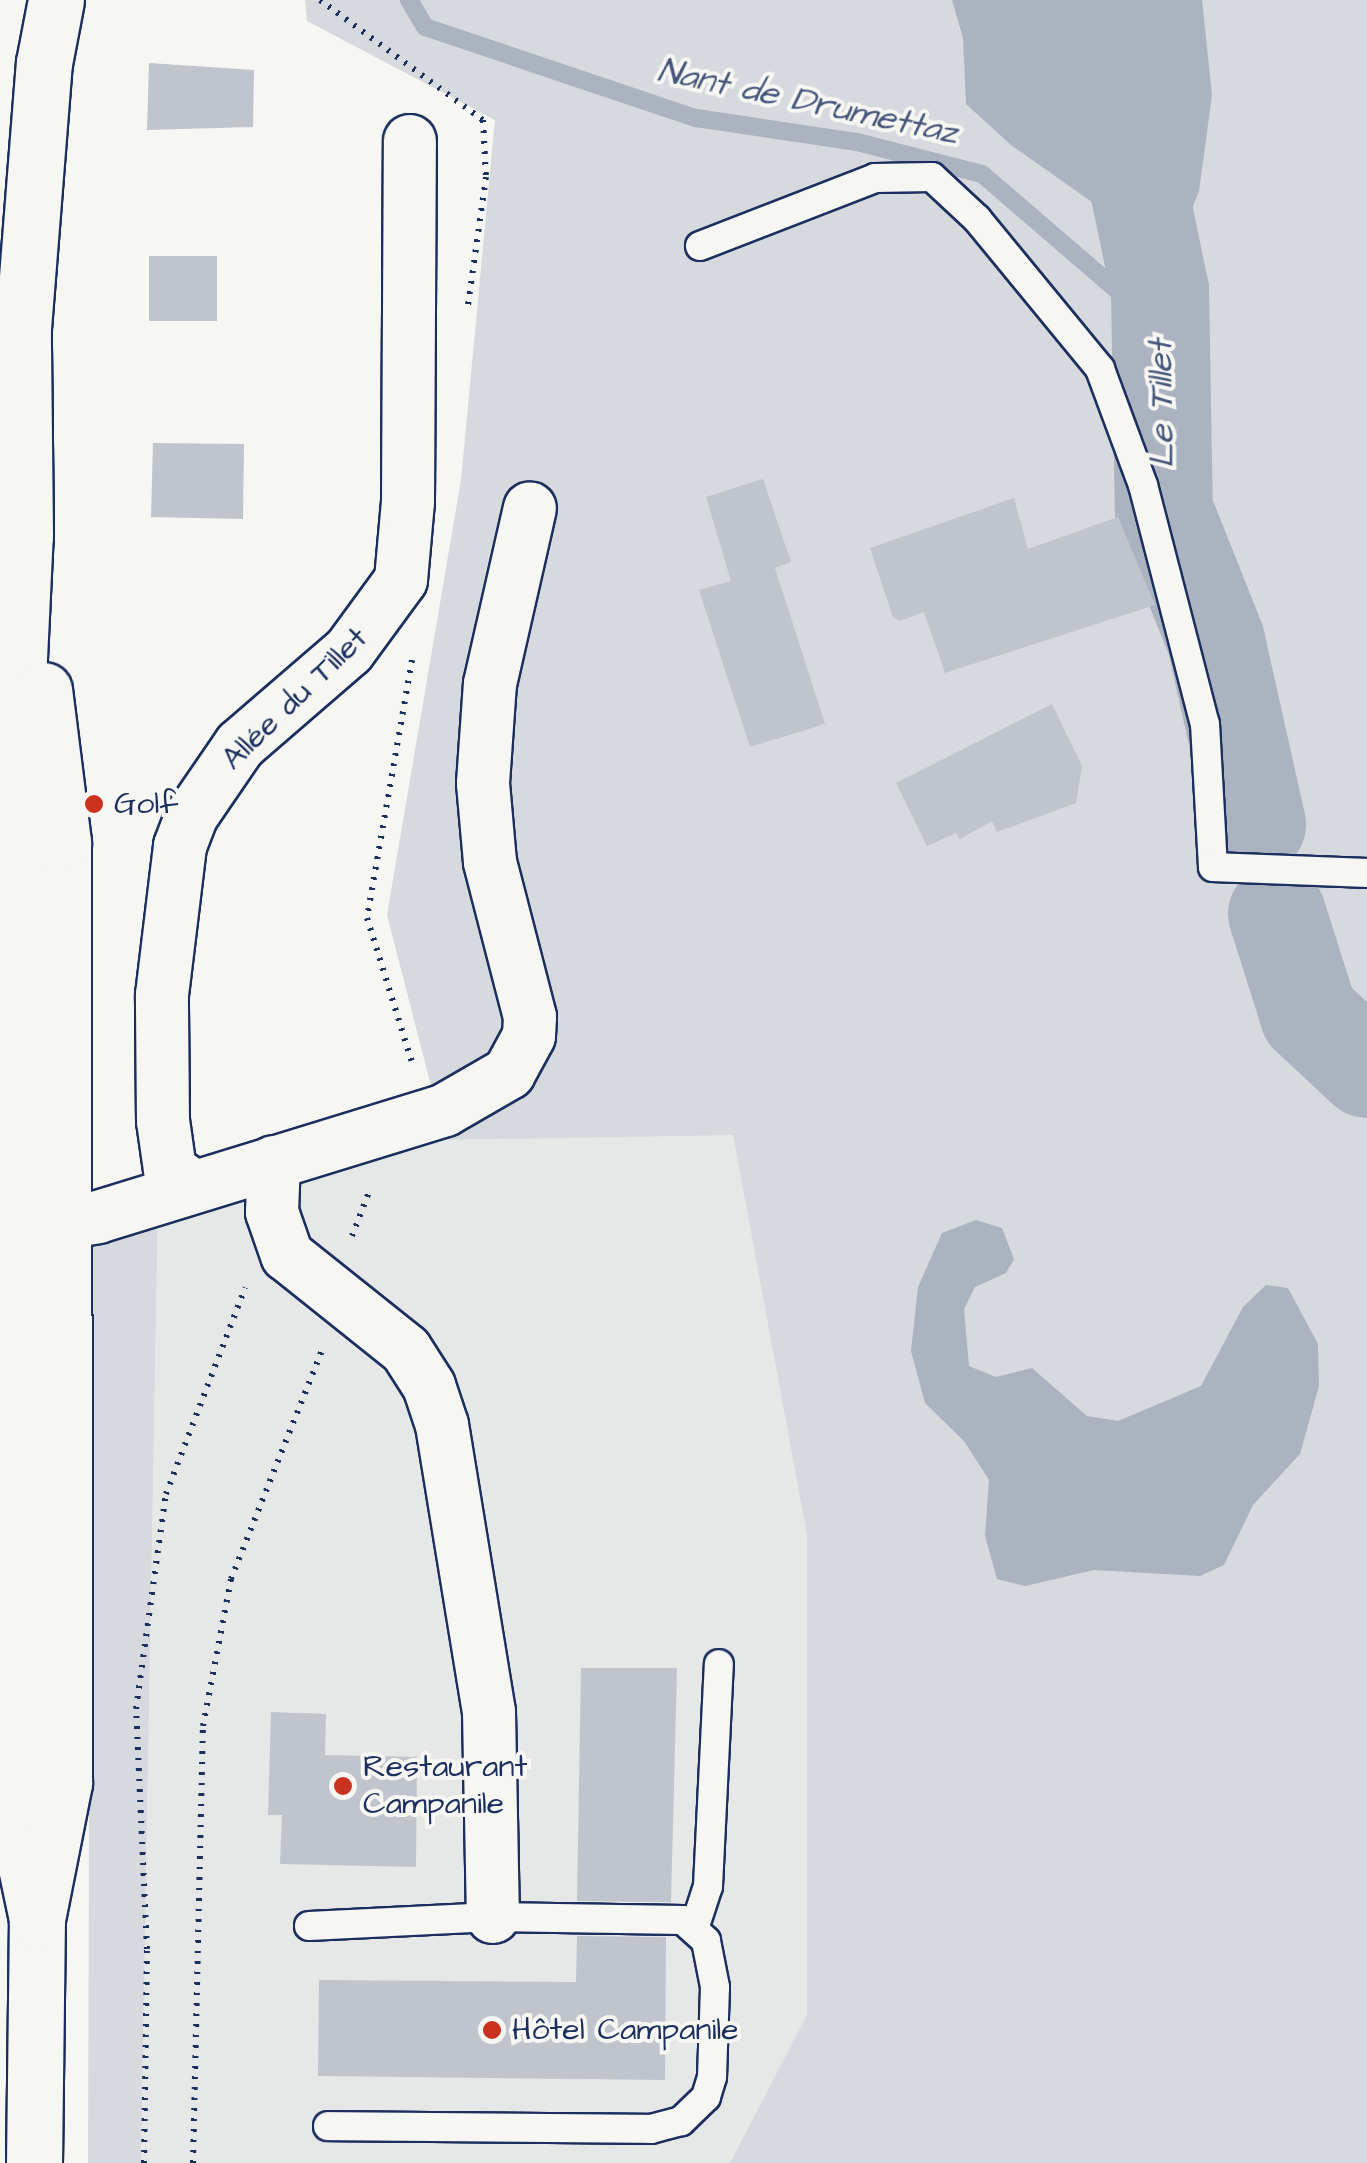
<!DOCTYPE html>
<meta charset="utf-8">
<style>
body{margin:0}
#map{position:relative;width:1367px;height:2163px;overflow:hidden;background:#f6f6f2;font-family:"Architects Daughter",sans-serif}
div>[style]{position:absolute}
.built>*{inset:0;background:#e6e7e7}
.green>*{inset:0;background:#d6d9dd}
.water>*{inset:0;background:#abb2c0}
.stream>*{height:18px;margin:-9px;padding:0 9px;transform-origin:9px;border-radius:9px;background:#abb2c0}
.river>*{height:98px;margin:-49px;padding:0 49px;transform-origin:49px;border-radius:49px;background:#abb2c0}
.building>*{inset:0;background:#c0c4cd}
.path>*{height:6px;margin-top:-3px;transform-origin:0;background:repeating-linear-gradient(90deg,#1b2f5e 0 2.5px,transparent 0 10.5px)}
.roads{filter:drop-shadow(2px 0 #1b2f5e) drop-shadow(-2px 0 #1b2f5e) drop-shadow(0 2px #1b2f5e) drop-shadow(0 -2px #1b2f5e)}
.lane>*{height:28px;margin:-14px;padding:0 14px;transform-origin:14px;border-radius:14px;background:#f6f6f2}
.street>*{height:52px;margin:-26px;padding:0 26px;transform-origin:26px;border-radius:26px;background:#f6f6f2}
.primary>*{height:55px;margin:-27.5px;padding:0 27.5px;transform-origin:27.5px;border-radius:27.5px;background:#f6f6f2}
.dots>*{width:28px;height:28px;translate:-50% -50%;box-sizing:border-box;border:5px solid #f6f6f2;border-radius:50%}
span{translate:-50% -50%;white-space:nowrap;text-align:center;line-height:1.15;-webkit-text-stroke:8px #f6f6f2;paint-order:stroke}
.street-label{font-size:32px;color:#1b2f5e}
.poi-label{font-size:32px;color:#1b2f5e}
.left{translate:0 -50%;text-align:left}
.water-label{font-size:35px;color:#46567b;font-style:italic}
</style>
<div id="map">
<div class="built">
<i style="clip-path:polygon(437px 1112px,446px 1140px,733px 1134px,807px 1537px,807px 2015px,733px 2163px,141px 2163px,158px 1204px)"></i>
</div>
<div class="green">
<i style="clip-path:polygon(305px 0,1367px 0,1367px 2163px,730px 2163px,807px 2015px,807px 1536px,733px 1135px,445px 1140px,387px 915px,461px 480px,495px 120px,307px 21px)"></i>
<i style="clip-path:polygon(158px 1204px,141px 2163px,88px 2163px,91px 1239px)"></i>
</div>
<div class="water">
<i style="clip-path:polygon(952px 0,1202px 0,1212px 95px,1199px 191px,1160px 290px,1133px 231px,1011px 145px,966px 104px,963px 38px)"></i>
<i style="clip-path:polygon(976px 1220px,1002px 1228px,1014px 1259px,1006px 1273px,975px 1287px,964px 1309px,969px 1366px,996px 1377px,1032px 1368px,1087px 1416px,1118px 1421px,1201px 1386px,1243px 1307px,1266px 1285px,1288px 1288px,1318px 1344px,1319px 1386px,1300px 1454px,1253px 1505px,1224px 1565px,1200px 1576px,1094px 1570px,1025px 1586px,997px 1579px,985px 1536px,989px 1480px,964px 1441px,925px 1403px,911px 1351px,918px 1287px,942px 1233px)"></i>
</div>
<div class="stream">
<i style="left:409px;top:0;width:31px;rotate:59deg"></i>
<i style="left:425px;top:27px;width:286px;rotate:18.6deg"></i>
<i style="left:696px;top:118px;width:163px;rotate:8.5deg"></i>
<i style="left:857px;top:142px;width:129px;rotate:14.4deg"></i>
<i style="left:982px;top:174px;width:236px;rotate:40.7deg"></i>
</div>
<div class="river">
<i style="left:1036px;top:0;width:192px;rotate:59.3deg"></i>
<i style="left:1134px;top:165px;width:128px;rotate:78.3deg"></i>
<i style="left:1160px;top:290px;width:220px;rotate:89deg"></i>
<i style="left:1164px;top:510px;width:141px;rotate:68.3deg"></i>
<i style="left:1216px;top:641px;width:188px;rotate:77.4deg"></i>
<i style="left:1277px;top:914px;width:106px;rotate:72.4deg"></i>
<i style="left:1309px;top:1015px;width:79px;rotate:43deg"></i>
</div>
<div class="building">
<i style="clip-path:polygon(149px 63px,254px 70px,253px 127px,147px 130px)"></i>
<i style="clip-path:polygon(149px 256px,217px 256px,217px 321px,149px 321px)"></i>
<i style="clip-path:polygon(153px 443px,244px 444px,243px 519px,151px 517px)"></i>
<i style="clip-path:polygon(763px 479px,791px 562px,775px 568px,825px 724px,750px 747px,699px 590px,731px 581px,706px 497px)"></i>
<i style="clip-path:polygon(1014px 498px,1028px 549px,1118px 517px,1155px 605px,945px 673px,924px 612px,899px 621px,893px 617px,870px 548px)"></i>
<i style="clip-path:polygon(1052px 704px,1082px 766px,1076px 803px,997px 832px,992px 821px,960px 839px,956px 833px,927px 846px,896px 783px)"></i>
<i style="clip-path:polygon(581px 1668px,677px 1668px,671px 1902px,577px 1901px)"></i>
<i style="clip-path:polygon(271px 1712px,326px 1714px,325px 1755px,417px 1757px,416px 1867px,280px 1864px,282px 1815px,268px 1815px)"></i>
<i style="clip-path:polygon(577px 1936px,666px 1937px,665px 2080px,318px 2076px,319px 1980px,576px 1982px)"></i>
</div>
<div class="path">
<i style="left:320px;top:0;width:202px;rotate:36.4deg"></i>
<i style="left:483px;top:120px;width:57px;rotate:87deg"></i>
<i style="left:486px;top:177px;width:136px;rotate:98deg"></i>
<i style="left:412px;top:660px;width:262px;rotate:99.9deg"></i>
<i style="left:367px;top:918px;width:155px;rotate:72.7deg"></i>
<i style="left:352px;top:1236px;width:47px;rotate:-68.9deg"></i>
<i style="left:144px;top:2163px;width:214px;rotate:-89.2deg"></i>
<i style="left:147px;top:1949px;width:240px;rotate:-92.6deg"></i>
<i style="left:136px;top:1709px;width:217px;rotate:-82.1deg"></i>
<i style="left:166px;top:1494px;width:221px;rotate:-69deg"></i>
<i style="left:193px;top:2163px;width:437px;rotate:-88.7deg"></i>
<i style="left:203px;top:1726px;width:150px;rotate:-79.2deg"></i>
<i style="left:231px;top:1579px;width:246px;rotate:-68.3deg"></i>
</div>
<div class="roads">
<div class="lane">
<i style="left:700px;top:246px;width:188px;rotate:-21.2deg"></i>
<i style="left:875px;top:178px;width:57px;rotate:-1deg"></i>
<i style="left:932px;top:177px;width:62px;rotate:43deg"></i>
<i style="left:977px;top:219px;width:194px;rotate:50.6deg"></i>
<i style="left:1100px;top:369px;width:124px;rotate:69.7deg"></i>
<i style="left:1143px;top:485px;width:247px;rotate:75.5deg"></i>
<i style="left:1205px;top:724px;width:143px;rotate:86.8deg"></i>
<i style="left:1213px;top:867px;width:154px;rotate:2.2deg"></i>
<i style="left:309px;top:1926px;width:184px;rotate:-2.8deg"></i>
<i style="left:493px;top:1917px;width:190px;rotate:0.9deg"></i>
<i style="left:683px;top:1920px;width:31px;rotate:42deg"></i>
<i style="left:706px;top:1941px;width:47px;rotate:78.9deg"></i>
<i style="left:715px;top:1987px;width:90px;rotate:91.9deg"></i>
<i style="left:712px;top:2077px;width:21px;rotate:107deg"></i>
<i style="left:706px;top:2097px;width:35px;rotate:136deg"></i>
<i style="left:681px;top:2121px;width:31px;rotate:165deg"></i>
<i style="left:651px;top:2129px;width:323px;rotate:-179.5deg"></i>
<i style="left:695px;top:1926px;width:42px;rotate:-72deg"></i>
<i style="left:708px;top:1886px;width:222px;rotate:-87.2deg"></i>
</div>
<div class="street">
<i style="left:274px;top:1162px;width:50px;rotate:92.3deg"></i>
<i style="left:272px;top:1212px;width:46px;rotate:70.8deg"></i>
<i style="left:287px;top:1255px;width:152px;rotate:38.6deg"></i>
<i style="left:406px;top:1350px;width:43px;rotate:57.4deg"></i>
<i style="left:429px;top:1386px;width:41px;rotate:71.6deg"></i>
<i style="left:442px;top:1425px;width:291px;rotate:80.7deg"></i>
<i style="left:489px;top:1712px;width:205px;rotate:88.9deg"></i>
<i style="left:190px;top:1184px;width:24px;rotate:-145deg"></i>
<i style="left:170px;top:1170px;width:49px;rotate:-98.1deg"></i>
<i style="left:163px;top:1121px;width:126px;rotate:-90.5deg"></i>
<i style="left:162px;top:995px;width:150px;rotate:-83.1deg"></i>
<i style="left:180px;top:846px;width:33px;rotate:-69deg"></i>
<i style="left:192px;top:815px;width:85px;rotate:-55.6deg"></i>
<i style="left:240px;top:745px;width:144px;rotate:-40.8deg"></i>
<i style="left:349px;top:651px;width:88px;rotate:-53.8deg"></i>
<i style="left:401px;top:580px;width:78px;rotate:-84.9deg"></i>
<i style="left:408px;top:502px;width:361px;rotate:-89.7deg"></i>
<i style="left:29px;top:1200px;width:23px;rotate:56deg"></i>
<i style="left:42px;top:1219px;width:20px;rotate:11deg"></i>
<i style="left:62px;top:1223px;width:36px;rotate:-9deg"></i>
<i style="left:98px;top:1217px;width:363px;rotate:-17.1deg"></i>
<i style="left:445px;top:1110px;width:74px;rotate:-30deg"></i>
<i style="left:509px;top:1073px;width:42px;rotate:-61.6deg"></i>
<i style="left:529px;top:1036px;width:19px;rotate:-87deg"></i>
<i style="left:530px;top:1017px;width:160px;rotate:-104.5deg"></i>
<i style="left:490px;top:862px;width:79px;rotate:-95.1deg"></i>
<i style="left:483px;top:783px;width:99px;rotate:-86deg"></i>
<i style="left:490px;top:684px;width:180px;rotate:-77.2deg"></i>
</div>
<div class="primary">
<i style="left:37px;top:1919px;width:126px;rotate:-101.9deg"></i>
<i style="left:11px;top:1796px;width:947px;rotate:-90.06deg"></i>
<i style="left:10px;top:849px;width:313px;rotate:-87.3deg"></i>
<i style="left:25px;top:536px;width:208px;rotate:-90.6deg"></i>
<i style="left:23px;top:328px;width:266px;rotate:-85.5deg"></i>
<i style="left:44px;top:63px;width:64px;rotate:-79.2deg"></i>
<i style="left:34px;top:2163px;width:244px;rotate:-89.3deg"></i>
<i style="left:37px;top:1919px;width:139px;rotate:-78.8deg"></i>
<i style="left:64px;top:1783px;width:941px;rotate:-90.06deg"></i>
<i style="left:63px;top:842px;width:153px;rotate:-97.1deg"></i>
</div>
</div>
<div class="dots">
<i style="left:94px;top:804px;background:#c8321e"></i>
<i style="left:343px;top:1786px;background:#c8321e"></i>
<i style="left:492px;top:2030px;background:#c8321e"></i>
</div>
<div class="street-label">
<span style="left:295px;top:699px;rotate:-44deg">Allée du Tillet</span>
</div>
<div class="poi-label">
<span class="left" style="left:114px;top:804px">Golf</span>
<span class="left" style="left:363px;top:1786px">Restaurant<br>Campanile</span>
<span class="left" style="left:512px;top:2030px">Hôtel Campanile</span>
</div>
<div class="water-label">
<span style="left:808px;top:102px;rotate:12deg">Nant de Drumettaz</span>
<span style="left:1162px;top:404px;rotate:-91deg">Le Tillet</span>
</div>
</div>
